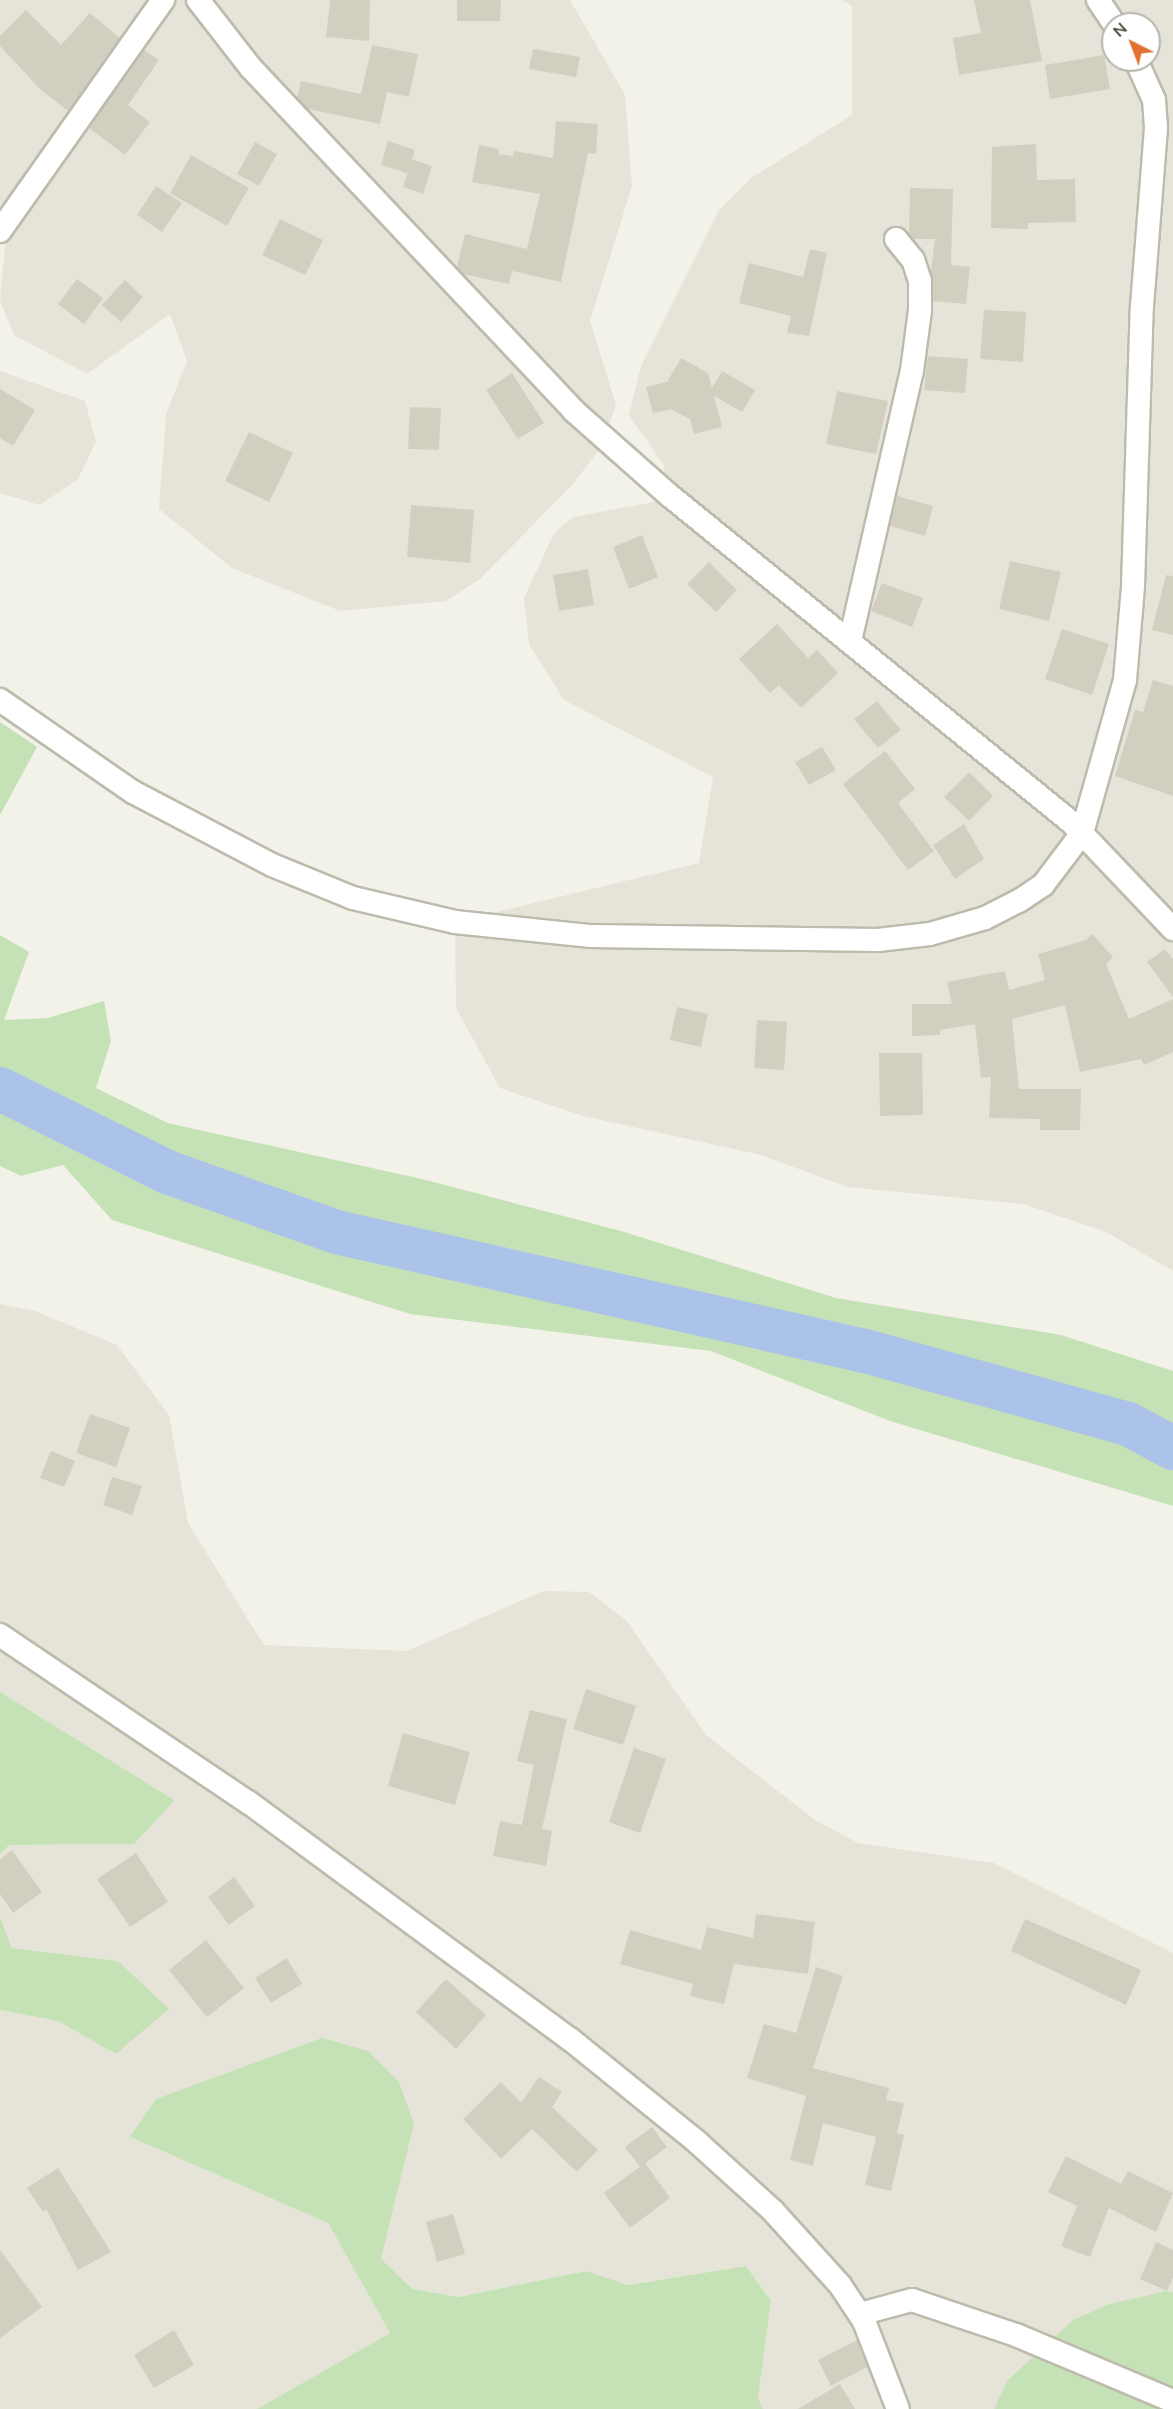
<!DOCTYPE html>
<style>
body{margin:0}
#map{position:relative;width:1173px;height:2409px;overflow:hidden;background:#f3f2e9;font-family:"Nunito Sans",sans-serif}
div>[style]{position:absolute}
.residential>*{inset:0;background:#e6e4d8}
.green>*{inset:0;background:#c5e2b6}
.river>*{height:44px;margin:-22px;padding:0 22px;transform-origin:22px;border-radius:22px;background:#acc3e9}
.building>*{inset:0;background:#d3cfc0}
.roads{filter:drop-shadow(2px 0 #bdbbac) drop-shadow(-2px 0 #bdbbac) drop-shadow(0 2px #bdbbac) drop-shadow(0 -2px #bdbbac)}
.minor>*{height:22px;margin:-11px;padding:0 11px;transform-origin:11px;border-radius:11px;background:#fff}
span{translate:-50% -50%;white-space:nowrap;text-align:center;line-height:1.15;-webkit-text-stroke:4.5px #fff;paint-order:stroke}
.north{position:absolute;left:1101px;top:12px;width:60px;height:60px;box-sizing:border-box;background:#fff;border:2px solid #b5b4af;border-radius:50%;rotate:318deg;font-size:16px;font-weight:700;line-height:24px;text-align:center;color:#454338}
.north::after{content:'';display:block;margin:auto;width:21px;height:27px;background:#e27030;clip-path:polygon(50% 0,100% 100%,50% 72%,0 100%)}
</style>
<div id="map">
<div class="residential">
<i style="clip-path:polygon(0 0,570px 0,625px 95px,632px 186px,590px 321px,616px 405px,602px 446px,573px 484px,480px 579px,446px 601px,340px 611px,232px 568px,159px 509px,166px 414px,187px 361px,170px 314px,87px 374px,14px 335px,0 301px,6px 236px,0 200px)"></i>
<i style="clip-path:polygon(evenodd,843px 0,1173px 0,1173px 1271px,1106px 1232px,1023px 1204px,847px 1187px,761px 1155px,583px 1116px,500px 1088px,456px 1008px,455px 922px,699px 863px,713px 777px,564px 700px,529px 644px,524px 598px,554px 533px,573px 517px,654px 502px,665px 467px,629px 415px,641px 366px,719px 210px,751px 178px,852px 115px,852px 7px,843px 0,1113px 24px,1149px 24px,1149px 60px,1113px 60px,1113px 24px)"></i>
<i style="clip-path:polygon(0 371px,85px 401px,96px 442px,78px 479px,40px 505px,0 493px)"></i>
<i style="clip-path:polygon(0 1304px,35px 1311px,117px 1345px,169px 1415px,188px 1523px,264px 1645px,407px 1651px,543px 1591px,589px 1592px,626px 1620px,706px 1735px,815px 1820px,858px 1843px,994px 1863px,1173px 1953px,1173px 2292px,1167px 2291px,1007px 2381px,994px 2409px,763px 2409px,758px 2398px,771px 2301px,746px 2266px,627px 2285px,586px 2271px,458px 2297px,414px 2289px,381px 2259px,414px 2124px,130px 2137px,328px 2223px,390px 2333px,257px 2409px,0 2409px,0 2010px,58px 2021px,116px 2054px,118px 1961px,12px 1948px,0 1917px,0 1854px,9px 1845px,134px 1844px,174px 1801px,0 1692px)"></i>
</div>
<div class="green">
<i style="clip-path:polygon(0 722px,37px 747px,0 815px)"></i>
<i style="clip-path:polygon(0 935px,29px 952px,4px 1020px,48px 1018px,104px 1001px,111px 1041px,96px 1088px,168px 1123px,422px 1179px,621px 1231px,836px 1298px,1061px 1335px,1173px 1371px,1173px 1506px,890px 1421px,711px 1351px,410px 1314px,112px 1220px,63px 1165px,21px 1176px,0 1166px)"></i>
<i style="clip-path:polygon(0 1692px,174px 1800px,175px 1800px,134px 1844px,9px 1845px,0 1854px)"></i>
<i style="clip-path:polygon(0 1917px,12px 1948px,118px 1961px,169px 2009px,116px 2054px,58px 2021px,0 2010px)"></i>
<i style="clip-path:polygon(322px 2038px,368px 2051px,399px 2082px,414px 2124px,381px 2259px,413px 2289px,458px 2297px,586px 2271px,628px 2285px,746px 2266px,771px 2301px,758px 2398px,763px 2409px,257px 2409px,390px 2333px,328px 2223px,130px 2137px,156px 2099px)"></i>
<i style="clip-path:polygon(1167px 2291px,1173px 2292px,1173px 2409px,994px 2409px,1007px 2381px,1073px 2320px,1110px 2304px)"></i>
</div>
<div class="river">
<i style="left:0;top:1089px;width:186px;rotate:26.4deg"></i>
<i style="left:167px;top:1172px;width:179px;rotate:19.5deg"></i>
<i style="left:336px;top:1232px;width:542px;rotate:12.68deg"></i>
<i style="left:865px;top:1351px;width:273px;rotate:15.5deg"></i>
<i style="left:1128px;top:1424px;width:51px;rotate:28.1deg"></i>
</div>
<div class="building">
<i style="clip-path:polygon(330px 0,370px 0,369px 41px,326px 37px)"></i>
<i style="clip-path:polygon(457px 0,501px 0,500px 21px,457px 21px)"></i>
<i style="clip-path:polygon(974px 0,1030px 0,1042px 61px,959px 75px,953px 38px,981px 33px)"></i>
<i style="clip-path:polygon(26px 10px,61px 45px,90px 13px,120px 38px,68px 111px,40px 89px,0 46px,0 36px)"></i>
<i style="clip-path:polygon(372px 45px,418px 54px,409px 97px,387px 92px,380px 124px,308px 109px,297px 98px,301px 81px,361px 94px)"></i>
<i style="clip-path:polygon(533px 49px,580px 57px,576px 77px,529px 69px)"></i>
<i style="clip-path:polygon(144px 50px,159px 60px,128px 105px,150px 122px,125px 155px,89px 128px)"></i>
<i style="clip-path:polygon(1104px 55px,1110px 89px,1050px 99px,1045px 65px)"></i>
<i style="clip-path:polygon(556px 121px,598px 124px,596px 154px,588px 153px,561px 282px,512px 271px,509px 284px,463px 274px,457px 267px,465px 234px,527px 249px,540px 194px,472px 182px,479px 145px,499px 149px,499px 154px,513px 156px,514px 151px,553px 158px)"></i>
<i style="clip-path:polygon(388px 141px,415px 150px,412px 159px,432px 166px,423px 194px,403px 187px,410px 166px,407px 173px,381px 165px)"></i>
<i style="clip-path:polygon(255px 142px,277px 154px,259px 186px,237px 174px)"></i>
<i style="clip-path:polygon(1036px 144px,1037px 180px,1075px 179px,1076px 222px,1028px 223px,1028px 229px,991px 228px,992px 147px)"></i>
<i style="clip-path:polygon(191px 155px,249px 188px,227px 226px,170px 193px)"></i>
<i style="clip-path:polygon(156px 186px,182px 203px,162px 232px,137px 215px)"></i>
<i style="clip-path:polygon(910px 188px,953px 189px,951px 265px,970px 267px,966px 304px,933px 301px,931px 271px,935px 239px,913px 239px,909px 233px)"></i>
<i style="clip-path:polygon(280px 219px,323px 240px,305px 275px,262px 255px)"></i>
<i style="clip-path:polygon(810px 249px,827px 253px,809px 336px,787px 333px,791px 316px,739px 303px,749px 263px,803px 277px)"></i>
<i style="clip-path:polygon(77px 279px,103px 298px,84px 324px,58px 304px)"></i>
<i style="clip-path:polygon(125px 280px,143px 297px,121px 322px,102px 305px)"></i>
<i style="clip-path:polygon(984px 310px,1026px 312px,1023px 362px,980px 359px)"></i>
<i style="clip-path:polygon(928px 356px,968px 359px,965px 393px,924px 390px)"></i>
<i style="clip-path:polygon(681px 358px,708px 373px,712px 388px,722px 371px,755px 390px,742px 412px,714px 396px,722px 427px,694px 434px,690px 419px,671px 409px,653px 413px,646px 387px,667px 382px)"></i>
<i style="clip-path:polygon(512px 373px,544px 423px,518px 439px,486px 390px)"></i>
<i style="clip-path:polygon(0 389px,35px 410px,13px 446px,0 438px)"></i>
<i style="clip-path:polygon(837px 391px,888px 401px,876px 454px,826px 444px)"></i>
<i style="clip-path:polygon(410px 407px,441px 408px,439px 450px,408px 449px)"></i>
<i style="clip-path:polygon(249px 432px,293px 453px,269px 502px,225px 481px)"></i>
<i style="clip-path:polygon(897px 496px,933px 506px,925px 536px,890px 526px)"></i>
<i style="clip-path:polygon(411px 505px,474px 510px,470px 563px,407px 557px)"></i>
<i style="clip-path:polygon(642px 535px,658px 577px,629px 589px,613px 547px)"></i>
<i style="clip-path:polygon(1010px 561px,1061px 572px,1049px 621px,999px 609px)"></i>
<i style="clip-path:polygon(709px 562px,737px 590px,716px 612px,687px 584px)"></i>
<i style="clip-path:polygon(588px 569px,594px 605px,559px 611px,553px 575px)"></i>
<i style="clip-path:polygon(1166px 575px,1173px 576px,1173px 635px,1152px 630px)"></i>
<i style="clip-path:polygon(882px 583px,923px 598px,912px 627px,871px 611px)"></i>
<i style="clip-path:polygon(777px 624px,808px 658px,817px 650px,838px 673px,801px 708px,779px 685px,770px 693px,739px 659px)"></i>
<i style="clip-path:polygon(1062px 629px,1109px 644px,1092px 695px,1045px 679px)"></i>
<i style="clip-path:polygon(1153px 680px,1173px 686px,1173px 796px,1115px 776px,1135px 710px,1143px 712px)"></i>
<i style="clip-path:polygon(877px 701px,901px 730px,878px 748px,854px 719px)"></i>
<i style="clip-path:polygon(822px 747px,836px 770px,809px 785px,795px 762px)"></i>
<i style="clip-path:polygon(885px 751px,915px 789px,898px 803px,934px 851px,908px 870px,843px 784px)"></i>
<i style="clip-path:polygon(969px 772px,993px 796px,969px 821px,944px 797px)"></i>
<i style="clip-path:polygon(964px 824px,984px 859px,955px 879px,933px 845px)"></i>
<i style="clip-path:polygon(1092px 934px,1113px 957px,1106px 964px,1129px 1019px,1173px 999px,1173px 1052px,1144px 1065px,1141px 1059px,1080px 1072px,1065px 1005px,1012px 1019px,1019px 1089px,1081px 1089px,1080px 1130px,1040px 1130px,1040px 1119px,989px 1118px,991px 1077px,981px 1078px,975px 1024px,940px 1030px,940px 1035px,912px 1036px,912px 1004px,952px 1004px,947px 982px,1005px 971px,1009px 990px,1045px 980px,1038px 954px,1086px 940px)"></i>
<i style="clip-path:polygon(1165px 949px,1173px 959px,1173px 997px,1147px 962px)"></i>
<i style="clip-path:polygon(677px 1007px,708px 1014px,701px 1047px,670px 1040px)"></i>
<i style="clip-path:polygon(757px 1020px,787px 1022px,784px 1070px,754px 1068px)"></i>
<i style="clip-path:polygon(879px 1053px,922px 1053px,923px 1115px,880px 1116px)"></i>
<i style="clip-path:polygon(90px 1414px,130px 1428px,116px 1467px,76px 1453px)"></i>
<i style="clip-path:polygon(51px 1451px,75px 1461px,64px 1487px,40px 1478px)"></i>
<i style="clip-path:polygon(112px 1477px,142px 1486px,132px 1515px,103px 1505px)"></i>
<i style="clip-path:polygon(586px 1689px,636px 1706px,623px 1745px,573px 1729px)"></i>
<i style="clip-path:polygon(530px 1710px,567px 1719px,542px 1829px,552px 1831px,546px 1866px,493px 1856px,500px 1821px,522px 1825px,534px 1765px,517px 1761px)"></i>
<i style="clip-path:polygon(403px 1733px,470px 1752px,455px 1805px,388px 1786px)"></i>
<i style="clip-path:polygon(634px 1748px,666px 1759px,640px 1833px,609px 1822px)"></i>
<i style="clip-path:polygon(12px 1850px,42px 1892px,13px 1913px,0 1894px,0 1859px)"></i>
<i style="clip-path:polygon(136px 1853px,168px 1902px,130px 1927px,97px 1879px)"></i>
<i style="clip-path:polygon(234px 1877px,255px 1906px,229px 1925px,208px 1897px)"></i>
<i style="clip-path:polygon(756px 1914px,815px 1922px,808px 1974px,734px 1964px,724px 2004px,690px 1996px,693px 1984px,620px 1964px,630px 1930px,701px 1950px,707px 1927px,753px 1938px)"></i>
<i style="clip-path:polygon(1025px 1919px,1141px 1970px,1126px 2005px,1011px 1951px)"></i>
<i style="clip-path:polygon(206px 1940px,244px 1988px,207px 2017px,169px 1970px)"></i>
<i style="clip-path:polygon(287px 1958px,302px 1984px,271px 2003px,255px 1978px)"></i>
<i style="clip-path:polygon(816px 1967px,843px 1976px,813px 2068px,889px 2088px,886px 2100px,904px 2103px,897px 2133px,904px 2135px,891px 2191px,865px 2185px,876px 2137px,823px 2123px,813px 2166px,790px 2160px,806px 2096px,747px 2078px,764px 2024px,796px 2033px)"></i>
<i style="clip-path:polygon(446px 1979px,486px 2015px,456px 2049px,416px 2012px)"></i>
<i style="clip-path:polygon(539px 2077px,562px 2092px,552px 2107px,598px 2150px,577px 2172px,532px 2129px,501px 2159px,463px 2119px,501px 2082px,521px 2103px)"></i>
<i style="clip-path:polygon(652px 2127px,667px 2147px,640px 2167px,625px 2147px)"></i>
<i style="clip-path:polygon(1066px 2156px,1121px 2184px,1128px 2171px,1173px 2193px,1156px 2232px,1109px 2208px,1090px 2257px,1061px 2246px,1077px 2206px,1048px 2192px)"></i>
<i style="clip-path:polygon(645px 2163px,670px 2198px,630px 2228px,604px 2193px)"></i>
<i style="clip-path:polygon(58px 2168px,111px 2252px,78px 2270px,46px 2209px,43px 2212px,27px 2188px)"></i>
<i style="clip-path:polygon(453px 2214px,465px 2254px,437px 2262px,426px 2222px)"></i>
<i style="clip-path:polygon(1156px 2242px,1173px 2250px,1173px 2277px,1167px 2291px,1140px 2279px)"></i>
<i style="clip-path:polygon(0 2250px,42px 2307px,0 2338px)"></i>
<i style="clip-path:polygon(174px 2330px,194px 2365px,154px 2388px,134px 2355px)"></i>
<i style="clip-path:polygon(857px 2340px,867px 2367px,831px 2386px,818px 2360px)"></i>
<i style="clip-path:polygon(840px 2384px,855px 2409px,798px 2409px)"></i>
</div>
<div class="roads">
<div class="minor">
<i style="left:198px;top:0;width:86px;rotate:52.1deg"></i>
<i style="left:251px;top:68px;width:471px;rotate:46.7deg"></i>
<i style="left:574px;top:411px;width:127px;rotate:41.5deg"></i>
<i style="left:669px;top:495px;width:518px;rotate:39.13deg"></i>
<i style="left:1071px;top:822px;width:148px;rotate:46.4deg"></i>
<i style="left:1098px;top:0;width:29px;rotate:56deg"></i>
<i style="left:0;top:231px;width:283px;rotate:-54.8deg"></i>
<i style="left:850px;top:641px;width:277px;rotate:-77.1deg"></i>
<i style="left:912px;top:371px;width:62px;rotate:-82.5deg"></i>
<i style="left:920px;top:310px;width:29px;rotate:-90deg"></i>
<i style="left:920px;top:281px;width:22px;rotate:-108deg"></i>
<i style="left:913px;top:260px;width:27px;rotate:-129deg"></i>
<i style="left:0;top:700px;width:162px;rotate:34.7deg"></i>
<i style="left:133px;top:792px;width:157px;rotate:27.7deg"></i>
<i style="left:272px;top:865px;width:87px;rotate:22.2deg"></i>
<i style="left:353px;top:898px;width:105px;rotate:13.2deg"></i>
<i style="left:455px;top:922px;width:137px;rotate:5.9deg"></i>
<i style="left:591px;top:936px;width:287px;rotate:0.8deg"></i>
<i style="left:878px;top:940px;width:52px;rotate:-6.6deg"></i>
<i style="left:930px;top:934px;width:57px;rotate:-16.2deg"></i>
<i style="left:985px;top:918px;width:38px;rotate:-27deg"></i>
<i style="left:1019px;top:901px;width:29px;rotate:-34deg"></i>
<i style="left:1043px;top:885px;width:65px;rotate:-53.1deg"></i>
<i style="left:1082px;top:833px;width:159px;rotate:-74.3deg"></i>
<i style="left:1125px;top:680px;width:94px;rotate:-85.1deg"></i>
<i style="left:1133px;top:586px;width:280px;rotate:-88.2deg"></i>
<i style="left:1142px;top:306px;width:179px;rotate:-85.5deg"></i>
<i style="left:1156px;top:128px;width:28px;rotate:-94deg"></i>
<i style="left:1154px;top:100px;width:44px;rotate:-114.2deg"></i>
<i style="left:0;top:1635px;width:299px;rotate:34deg"></i>
<i style="left:248px;top:1802px;width:400px;rotate:36.4deg"></i>
<i style="left:570px;top:2039px;width:164px;rotate:39deg"></i>
<i style="left:697px;top:2142px;width:103px;rotate:42.2deg"></i>
<i style="left:773px;top:2211px;width:100px;rotate:47.8deg"></i>
<i style="left:840px;top:2285px;width:43px;rotate:56.3deg"></i>
<i style="left:864px;top:2321px;width:94px;rotate:68.9deg"></i>
<i style="left:860px;top:2314px;width:54px;rotate:-15.1deg"></i>
<i style="left:912px;top:2300px;width:110px;rotate:18.6deg"></i>
<i style="left:1016px;top:2335px;width:170px;rotate:22.8deg"></i>
</div>
</div>
<div class="north">N</div>
</div>
